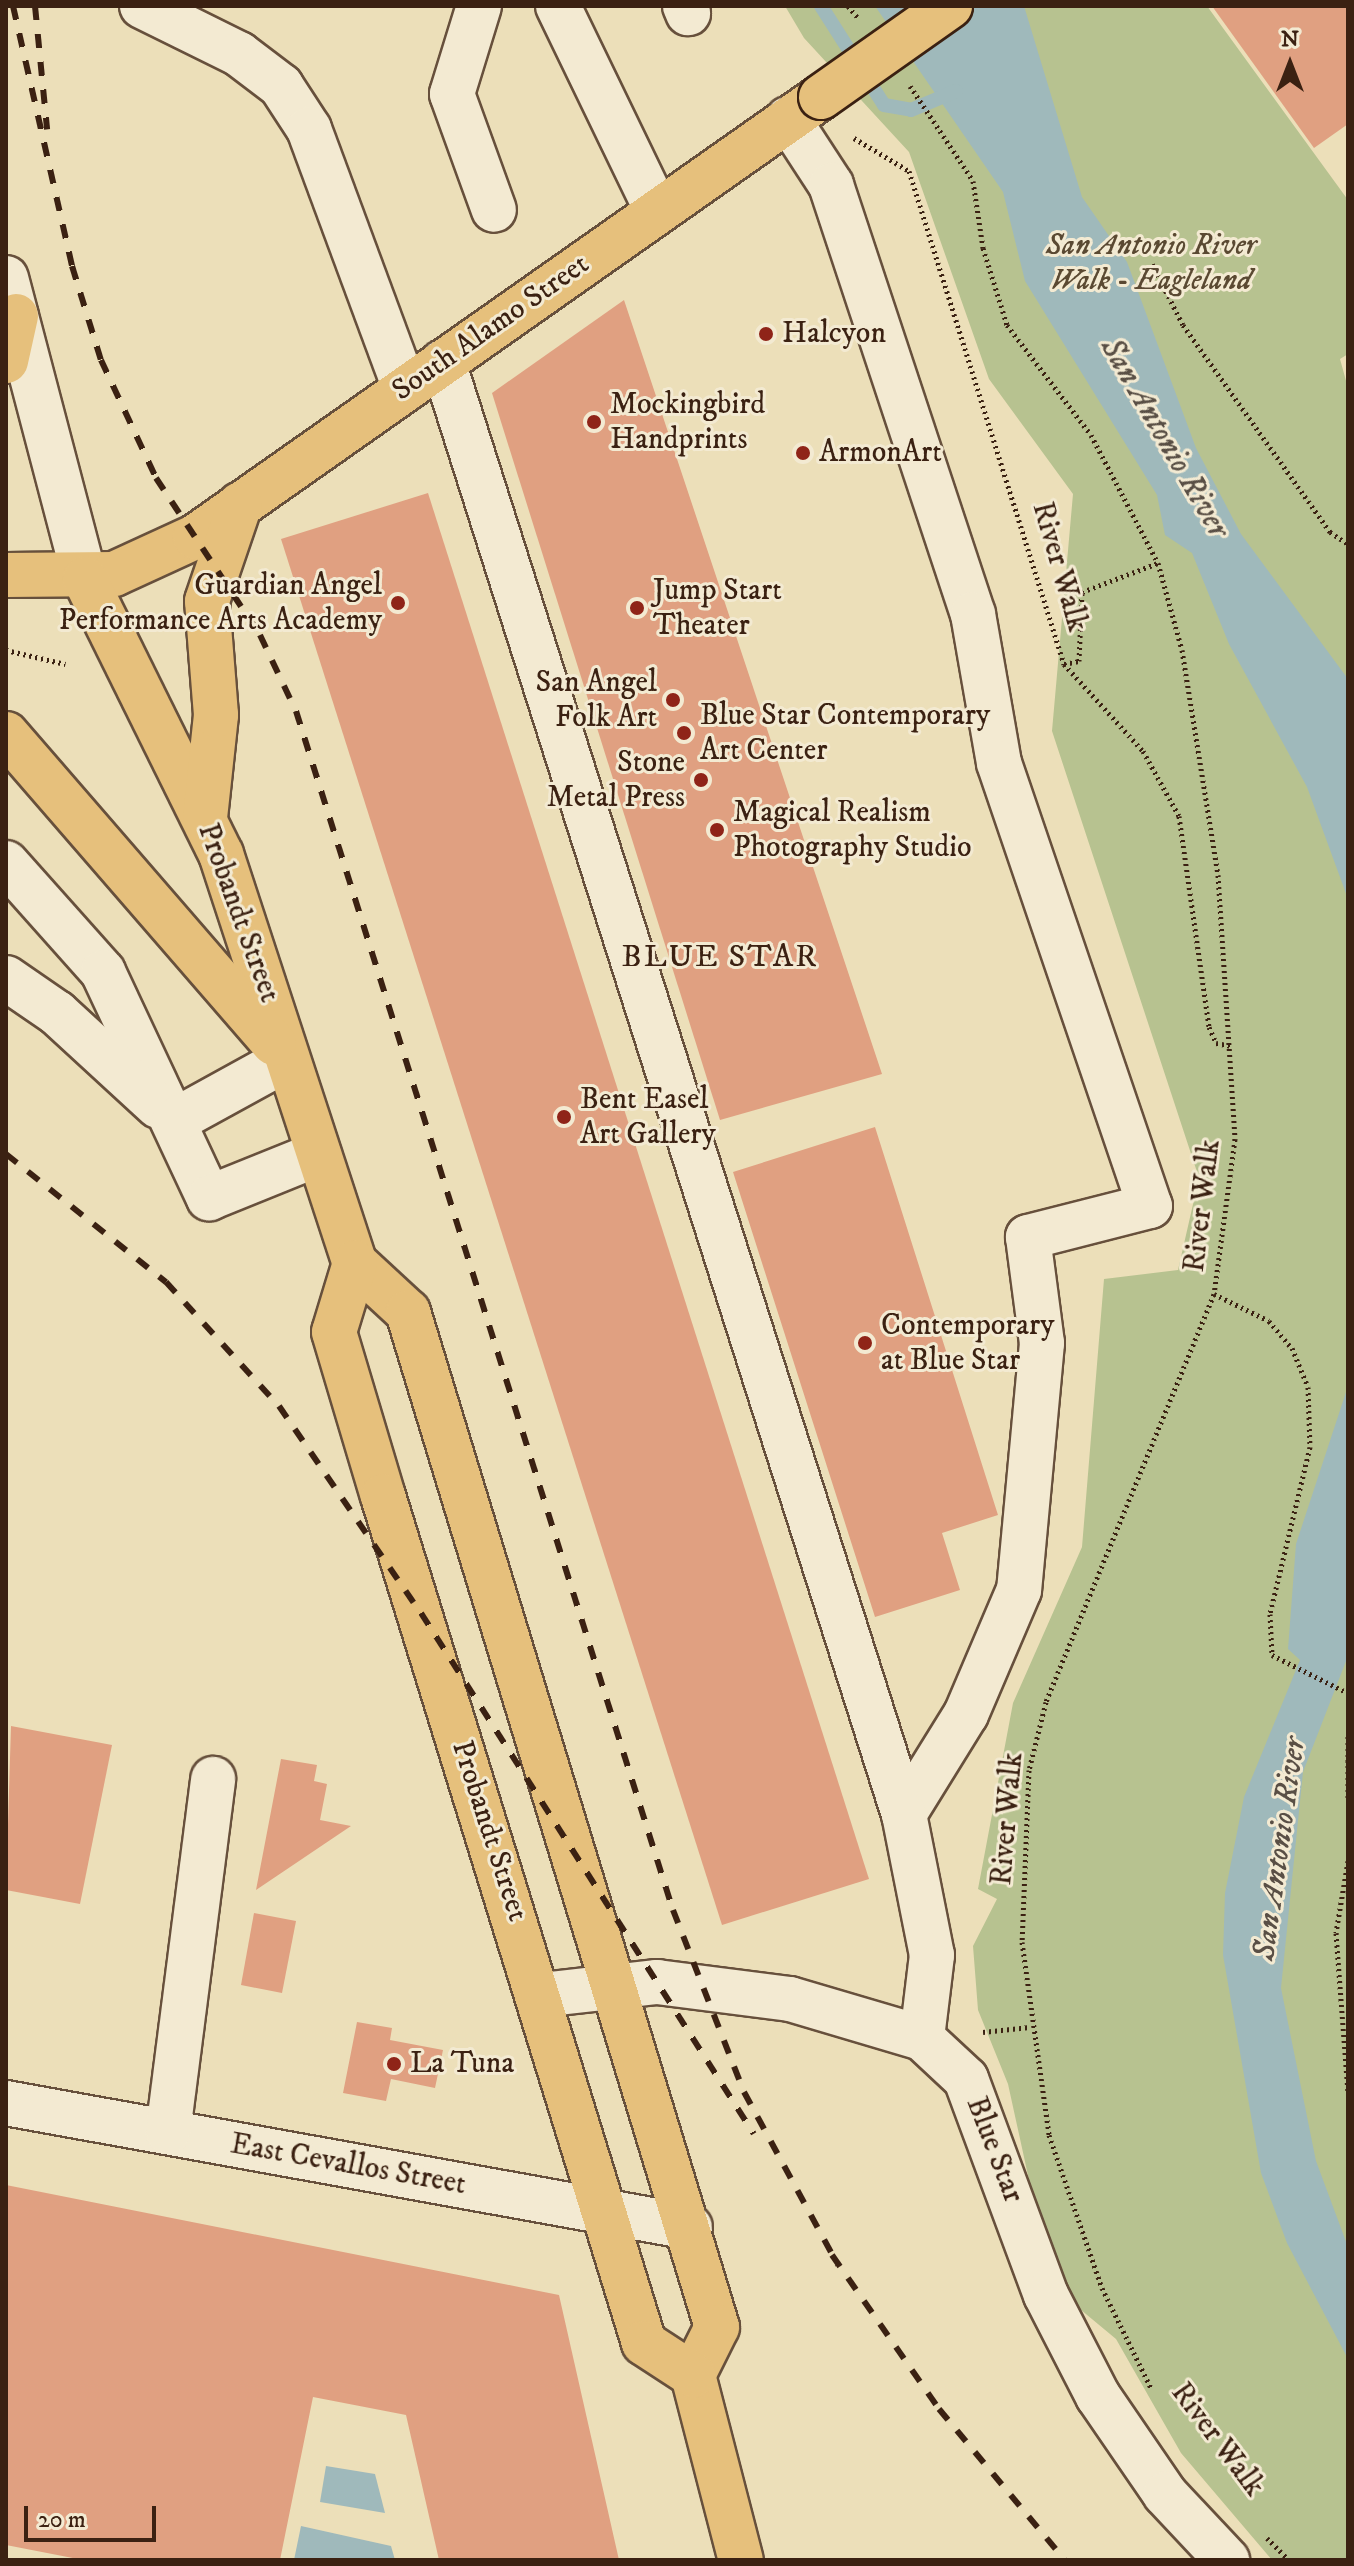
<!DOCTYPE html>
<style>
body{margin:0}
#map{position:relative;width:1354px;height:2566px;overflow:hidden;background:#ecdfb9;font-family:"IM FELL DW Pica",serif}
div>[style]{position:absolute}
.green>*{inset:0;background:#b7c290}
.water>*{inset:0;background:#9fb9bb}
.stream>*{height:14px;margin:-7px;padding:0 7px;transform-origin:7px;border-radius:7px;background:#9fb9bb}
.building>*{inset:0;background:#e0a081}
.path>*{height:5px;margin-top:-2.5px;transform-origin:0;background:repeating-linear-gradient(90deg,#3b2112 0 2px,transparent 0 6px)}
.roads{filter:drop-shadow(2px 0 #67503c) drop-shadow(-2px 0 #67503c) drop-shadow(0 2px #67503c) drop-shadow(0 -2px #67503c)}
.minor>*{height:44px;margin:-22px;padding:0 22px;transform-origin:22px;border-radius:22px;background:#f3ead2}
.major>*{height:44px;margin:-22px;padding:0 22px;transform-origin:22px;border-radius:22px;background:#e6c07c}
.rail>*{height:6px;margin-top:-3px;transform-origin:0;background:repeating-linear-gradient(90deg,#3b2112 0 14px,transparent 0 28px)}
.bridges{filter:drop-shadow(2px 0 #3b2112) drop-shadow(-2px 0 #3b2112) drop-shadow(0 2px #3b2112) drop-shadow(0 -2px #3b2112)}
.major-bridge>*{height:44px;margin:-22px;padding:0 22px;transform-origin:22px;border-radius:22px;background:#e6c07c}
.dots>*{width:22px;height:22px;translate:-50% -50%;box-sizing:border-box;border:4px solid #f3ead2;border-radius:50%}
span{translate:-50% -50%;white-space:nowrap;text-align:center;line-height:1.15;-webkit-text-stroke:6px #f3ead2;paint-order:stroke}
.park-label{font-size:30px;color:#5a4932;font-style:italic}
.street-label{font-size:30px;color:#3b2112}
.poi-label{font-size:30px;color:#3b2112}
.left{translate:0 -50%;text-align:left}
.right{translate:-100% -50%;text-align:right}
.water-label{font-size:32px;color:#594f45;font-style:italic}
.neighbourhood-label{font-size:32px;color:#3b2112;letter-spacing:2px}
.frame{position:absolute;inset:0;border:8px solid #3b2112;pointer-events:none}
.north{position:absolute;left:1250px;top:24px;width:80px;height:80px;-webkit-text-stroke:6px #f3ead2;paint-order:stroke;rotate:0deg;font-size:22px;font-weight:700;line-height:32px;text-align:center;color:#3b2112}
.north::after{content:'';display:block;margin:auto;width:28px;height:36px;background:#3b2112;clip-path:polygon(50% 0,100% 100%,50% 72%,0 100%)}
.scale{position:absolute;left:24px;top:2506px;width:132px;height:36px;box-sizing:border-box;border:4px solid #3b2112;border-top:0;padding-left:10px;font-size:24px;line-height:28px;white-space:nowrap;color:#3b2112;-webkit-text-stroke:6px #f3ead2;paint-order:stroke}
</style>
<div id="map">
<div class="green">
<i style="clip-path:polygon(785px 6px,1207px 6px,1348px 200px,1348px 354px,1340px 359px,1348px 388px,1348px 2560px,1272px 2560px,1181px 2453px,1116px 2339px,1063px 2295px,1036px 2212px,1008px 2084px,978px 2010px,973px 1946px,997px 1899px,978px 1889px,1013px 1703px,1082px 1547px,1104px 1279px,1178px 1270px,1199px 1178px,1052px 731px,1073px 494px,989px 379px,909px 152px,804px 38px)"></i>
</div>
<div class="water">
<i style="clip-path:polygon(875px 6px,1024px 6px,1082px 197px,1127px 262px,1196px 448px,1241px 534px,1348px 679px,1348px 899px,1307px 787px,1229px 644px,1192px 553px,1165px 535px,1157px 495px,1025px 281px,1003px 192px)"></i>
<i style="clip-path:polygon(1348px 1386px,1348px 1656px,1303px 1772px,1281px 1988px,1316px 2161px,1348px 2247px,1348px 2359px,1287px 2243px,1261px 2173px,1223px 1955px,1225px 1893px,1244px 1797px,1300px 1660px,1288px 1649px,1296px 1544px)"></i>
<i style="clip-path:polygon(326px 2466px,375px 2474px,385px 2513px,320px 2502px)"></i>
<i style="clip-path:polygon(301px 2526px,391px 2546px,395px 2560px,294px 2560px)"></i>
</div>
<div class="stream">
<i style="left:821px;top:6px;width:117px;rotate:57.5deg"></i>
<i style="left:884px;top:105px;width:27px;rotate:10deg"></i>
<i style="left:911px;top:110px;width:49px;rotate:-22.9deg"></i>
</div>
<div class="building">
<i style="clip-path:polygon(1212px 6px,1348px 6px,1348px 124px,1314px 148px)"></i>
<i style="clip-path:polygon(624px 300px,882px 1074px,720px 1120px,492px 393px)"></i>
<i style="clip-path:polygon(428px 493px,869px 1879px,722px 1925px,281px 539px)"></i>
<i style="clip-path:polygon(875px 1127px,998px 1515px,942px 1533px,960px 1590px,875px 1617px,733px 1172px)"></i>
<i style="clip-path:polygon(11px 1726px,112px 1745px,80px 1904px,6px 1890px)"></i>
<i style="clip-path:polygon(281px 1759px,317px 1765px,314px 1781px,327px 1784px,320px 1820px,351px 1826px,256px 1890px)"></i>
<i style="clip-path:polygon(254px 1913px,296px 1921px,282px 1993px,241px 1985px)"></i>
<i style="clip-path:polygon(357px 2022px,392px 2028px,390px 2040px,443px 2050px,435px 2088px,391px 2079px,386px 2101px,343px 2093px)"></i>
<i style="clip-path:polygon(6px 2185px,559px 2295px,619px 2560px,439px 2560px,406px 2415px,313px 2397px,280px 2560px,83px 2560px,6px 2545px)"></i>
</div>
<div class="path">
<i style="left:848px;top:6px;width:16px;rotate:50deg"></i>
<i style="left:910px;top:86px;width:114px;rotate:56.4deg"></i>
<i style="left:973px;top:181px;width:68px;rotate:81.5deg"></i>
<i style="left:983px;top:248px;width:81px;rotate:72.7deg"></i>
<i style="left:1007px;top:325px;width:138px;rotate:52.6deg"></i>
<i style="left:1091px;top:435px;width:144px;rotate:62.4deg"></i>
<i style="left:1158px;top:563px;width:90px;rotate:74.6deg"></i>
<i style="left:1182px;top:650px;width:228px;rotate:80.9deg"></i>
<i style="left:1218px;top:875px;width:265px;rotate:86.3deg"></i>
<i style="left:1235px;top:1139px;width:156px;rotate:97.7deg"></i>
<i style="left:1214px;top:1294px;width:441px;rotate:112.4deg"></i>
<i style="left:1046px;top:1702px;width:70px;rotate:104deg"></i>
<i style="left:1029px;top:1770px;width:172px;rotate:92.3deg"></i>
<i style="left:1022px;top:1942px;width:195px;rotate:82deg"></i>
<i style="left:1049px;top:2135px;width:162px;rotate:70.9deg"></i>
<i style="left:1102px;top:2288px;width:111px;rotate:63.9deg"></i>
<i style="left:854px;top:138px;width:64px;rotate:31deg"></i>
<i style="left:909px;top:171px;width:517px;rotate:72.55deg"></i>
<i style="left:1064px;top:664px;width:118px;rotate:47.8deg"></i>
<i style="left:1143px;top:751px;width:74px;rotate:61deg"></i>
<i style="left:1179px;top:816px;width:213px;rotate:81.9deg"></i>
<i style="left:1209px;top:1027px;width:17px;rotate:66deg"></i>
<i style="left:1216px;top:1043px;width:16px;rotate:11deg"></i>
<i style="left:1152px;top:264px;width:68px;rotate:63.1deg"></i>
<i style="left:1183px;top:325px;width:254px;rotate:54.6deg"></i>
<i style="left:1330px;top:532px;width:22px;rotate:34deg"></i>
<i style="left:6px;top:650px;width:61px;rotate:13.3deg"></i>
<i style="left:1064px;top:664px;width:15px;rotate:-11deg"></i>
<i style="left:1079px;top:661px;width:69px;rotate:-87.5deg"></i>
<i style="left:1082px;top:592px;width:81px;rotate:-20.9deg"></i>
<i style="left:1214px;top:1294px;width:61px;rotate:26.1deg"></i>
<i style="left:1269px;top:1321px;width:35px;rotate:50deg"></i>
<i style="left:1292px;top:1348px;width:42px;rotate:67.7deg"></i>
<i style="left:1308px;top:1387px;width:60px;rotate:88.1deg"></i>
<i style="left:1310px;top:1447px;width:172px;rotate:103.5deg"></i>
<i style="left:1270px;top:1614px;width:41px;rotate:87.2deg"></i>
<i style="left:1272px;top:1655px;width:85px;rotate:26.6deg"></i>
<i style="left:1348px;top:1736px;width:64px;rotate:90deg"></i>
<i style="left:1348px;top:1861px;width:73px;rotate:99.5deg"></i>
<i style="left:1336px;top:1933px;width:161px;rotate:85.7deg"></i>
<i style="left:983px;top:2032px;width:47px;rotate:-6.1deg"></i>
<i style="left:1267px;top:2538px;width:31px;rotate:45deg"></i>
</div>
<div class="roads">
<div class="minor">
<i style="left:142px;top:6px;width:108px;rotate:26.3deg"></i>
<i style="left:239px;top:54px;width:53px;rotate:37.3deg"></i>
<i style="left:281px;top:86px;width:51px;rotate:56.9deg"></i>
<i style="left:309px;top:129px;width:277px;rotate:69.7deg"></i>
<i style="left:479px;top:6px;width:92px;rotate:107.1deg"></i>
<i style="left:452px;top:94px;width:123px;rotate:70.1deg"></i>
<i style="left:558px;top:6px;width:228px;rotate:64.2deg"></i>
<i style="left:685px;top:6px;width:8px;rotate:67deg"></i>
<i style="left:788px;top:119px;width:79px;rotate:56.9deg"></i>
<i style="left:831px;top:185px;width:452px;rotate:71.7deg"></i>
<i style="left:973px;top:614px;width:151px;rotate:80.1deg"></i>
<i style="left:999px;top:763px;width:468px;rotate:71.2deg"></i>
<i style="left:1150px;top:1206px;width:126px;rotate:165.7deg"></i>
<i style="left:1028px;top:1237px;width:107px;rotate:82.5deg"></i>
<i style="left:1042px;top:1343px;width:248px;rotate:95.3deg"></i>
<i style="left:1019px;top:1590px;width:135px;rotate:113.1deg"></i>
<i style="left:966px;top:1714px;width:118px;rotate:121.8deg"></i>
<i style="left:6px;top:278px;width:311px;rotate:75.3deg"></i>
<i style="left:443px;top:362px;width:1523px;rotate:72.39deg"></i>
<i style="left:904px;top:1814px;width:144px;rotate:78.8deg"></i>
<i style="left:932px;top:1955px;width:84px;rotate:96.9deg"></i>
<i style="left:6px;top:863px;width:146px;rotate:48.3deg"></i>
<i style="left:103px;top:972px;width:250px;rotate:64.9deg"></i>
<i style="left:209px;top:1198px;width:118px;rotate:-22deg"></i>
<i style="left:6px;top:978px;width:62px;rotate:34.5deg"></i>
<i style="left:57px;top:1013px;width:137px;rotate:42.6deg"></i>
<i style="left:174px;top:1121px;width:129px;rotate:-28.8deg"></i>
<i style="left:541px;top:1995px;width:117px;rotate:-6.4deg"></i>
<i style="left:657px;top:1982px;width:134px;rotate:7.3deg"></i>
<i style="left:790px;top:1999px;width:138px;rotate:16.5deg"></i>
<i style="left:922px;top:2038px;width:60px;rotate:43deg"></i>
<i style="left:966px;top:2079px;width:230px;rotate:69.7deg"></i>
<i style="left:1046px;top:2295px;width:114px;rotate:62.8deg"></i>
<i style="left:1098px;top:2396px;width:119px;rotate:55.6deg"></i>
<i style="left:1165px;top:2494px;width:91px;rotate:46.8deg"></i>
<i style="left:6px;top:2103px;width:695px;rotate:10.28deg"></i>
<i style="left:168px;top:2132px;width:356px;rotate:-82.7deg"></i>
</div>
<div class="major">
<i style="left:6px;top:361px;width:46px;rotate:-77.5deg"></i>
<i style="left:6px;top:575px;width:108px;rotate:-0.5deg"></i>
<i style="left:114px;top:574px;width:89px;rotate:-24.6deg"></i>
<i style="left:195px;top:537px;width:765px;rotate:-35.1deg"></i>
<i style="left:85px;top:579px;width:307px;rotate:63.7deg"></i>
<i style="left:221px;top:854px;width:430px;rotate:71.9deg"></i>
<i style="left:355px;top:1263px;width:72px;rotate:42.8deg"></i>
<i style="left:408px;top:1312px;width:1061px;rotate:73.07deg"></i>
<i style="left:717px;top:2327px;width:54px;rotate:116.6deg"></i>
<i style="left:693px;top:2375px;width:191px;rotate:75.5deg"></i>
<i style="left:6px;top:734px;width:409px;rotate:49.1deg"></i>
<i style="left:205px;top:818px;width:104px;rotate:-83.9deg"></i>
<i style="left:216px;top:715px;width:114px;rotate:-94.5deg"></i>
<i style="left:207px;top:601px;width:102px;rotate:-71.2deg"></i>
<i style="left:355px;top:1263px;width:72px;rotate:106.9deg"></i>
<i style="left:334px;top:1332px;width:171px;rotate:73.4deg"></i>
<i style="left:383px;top:1496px;width:886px;rotate:72.87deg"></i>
<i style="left:644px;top:2343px;width:59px;rotate:33.1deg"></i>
</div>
</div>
<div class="rail">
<i style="left:13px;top:6px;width:267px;rotate:77.2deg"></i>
<i style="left:72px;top:266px;width:98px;rotate:72.9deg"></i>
<i style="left:101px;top:360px;width:130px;rotate:65deg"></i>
<i style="left:156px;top:478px;width:188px;rotate:56.5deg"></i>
<i style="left:260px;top:635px;width:84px;rotate:64.7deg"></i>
<i style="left:296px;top:711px;width:1257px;rotate:72.55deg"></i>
<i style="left:673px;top:1910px;width:195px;rotate:68.7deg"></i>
<i style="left:744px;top:2092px;width:197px;rotate:61.5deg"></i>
<i style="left:35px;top:6px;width:124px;rotate:84.4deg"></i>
<i style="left:6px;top:1154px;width:205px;rotate:38.7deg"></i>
<i style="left:166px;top:1282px;width:168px;rotate:47.7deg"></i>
<i style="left:279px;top:1406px;width:251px;rotate:55.6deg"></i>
<i style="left:421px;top:1613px;width:618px;rotate:57.42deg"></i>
<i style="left:832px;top:2255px;width:188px;rotate:55.2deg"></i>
<i style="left:939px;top:2409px;width:197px;rotate:50.2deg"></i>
</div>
<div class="bridges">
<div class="major-bridge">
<i style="left:821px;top:97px;width:158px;rotate:-35.2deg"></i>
</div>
</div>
<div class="dots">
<i style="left:766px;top:334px;background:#8f2418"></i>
<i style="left:594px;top:422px;background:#8f2418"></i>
<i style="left:803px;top:453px;background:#8f2418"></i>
<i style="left:398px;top:603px;background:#8f2418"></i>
<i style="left:637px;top:608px;background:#8f2418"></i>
<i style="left:673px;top:700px;background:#8f2418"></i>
<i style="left:684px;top:733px;background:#8f2418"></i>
<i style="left:701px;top:780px;background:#8f2418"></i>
<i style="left:717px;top:830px;background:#8f2418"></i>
<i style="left:564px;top:1117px;background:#8f2418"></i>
<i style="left:865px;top:1343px;background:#8f2418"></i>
<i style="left:394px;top:2064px;background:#8f2418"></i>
</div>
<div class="park-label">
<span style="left:1151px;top:263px">San Antonio River<br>Walk - Eagleland</span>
</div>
<div class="street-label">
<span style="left:491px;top:328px;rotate:-35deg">South Alamo Street</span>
<span style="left:1059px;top:567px;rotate:74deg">River Walk</span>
<span style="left:238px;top:913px;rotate:70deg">Probandt Street</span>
<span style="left:1203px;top:1206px;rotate:-83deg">River Walk</span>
<span style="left:1008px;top:1819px;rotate:-85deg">River Walk</span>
<span style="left:489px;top:1831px;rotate:72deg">Probandt Street</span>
<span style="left:994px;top:2150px;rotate:69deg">Blue Star</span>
<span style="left:348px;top:2165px;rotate:10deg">East Cevallos Street</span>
<span style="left:1217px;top:2440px;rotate:53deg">River Walk</span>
</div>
<div class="poi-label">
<span class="left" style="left:782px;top:334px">Halcyon</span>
<span class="left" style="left:610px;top:422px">Mockingbird<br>Handprints</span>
<span class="left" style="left:819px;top:453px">ArmonArt</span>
<span class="right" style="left:382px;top:603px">Guardian Angel<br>Performance Arts Academy</span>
<span class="left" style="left:653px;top:608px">Jump Start<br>Theater</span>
<span class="right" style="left:657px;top:700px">San Angel<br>Folk Art</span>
<span class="left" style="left:700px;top:733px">Blue Star Contemporary<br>Art Center</span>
<span class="right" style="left:685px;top:780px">Stone<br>Metal Press</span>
<span class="left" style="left:733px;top:830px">Magical Realism<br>Photography Studio</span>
<span class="left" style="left:580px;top:1117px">Bent Easel<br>Art Gallery</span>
<span class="left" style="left:881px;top:1343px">Contemporary<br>at Blue Star</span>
<span class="left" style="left:410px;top:2064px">La Tuna</span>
</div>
<div class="water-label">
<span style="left:1164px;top:438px;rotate:60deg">San Antonio River</span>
<span style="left:1280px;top:1849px;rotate:-82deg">San Antonio River</span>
</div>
<div class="neighbourhood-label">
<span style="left:720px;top:957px">BLUE STAR</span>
</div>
<div class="frame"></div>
<div class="north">N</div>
<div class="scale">20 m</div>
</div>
